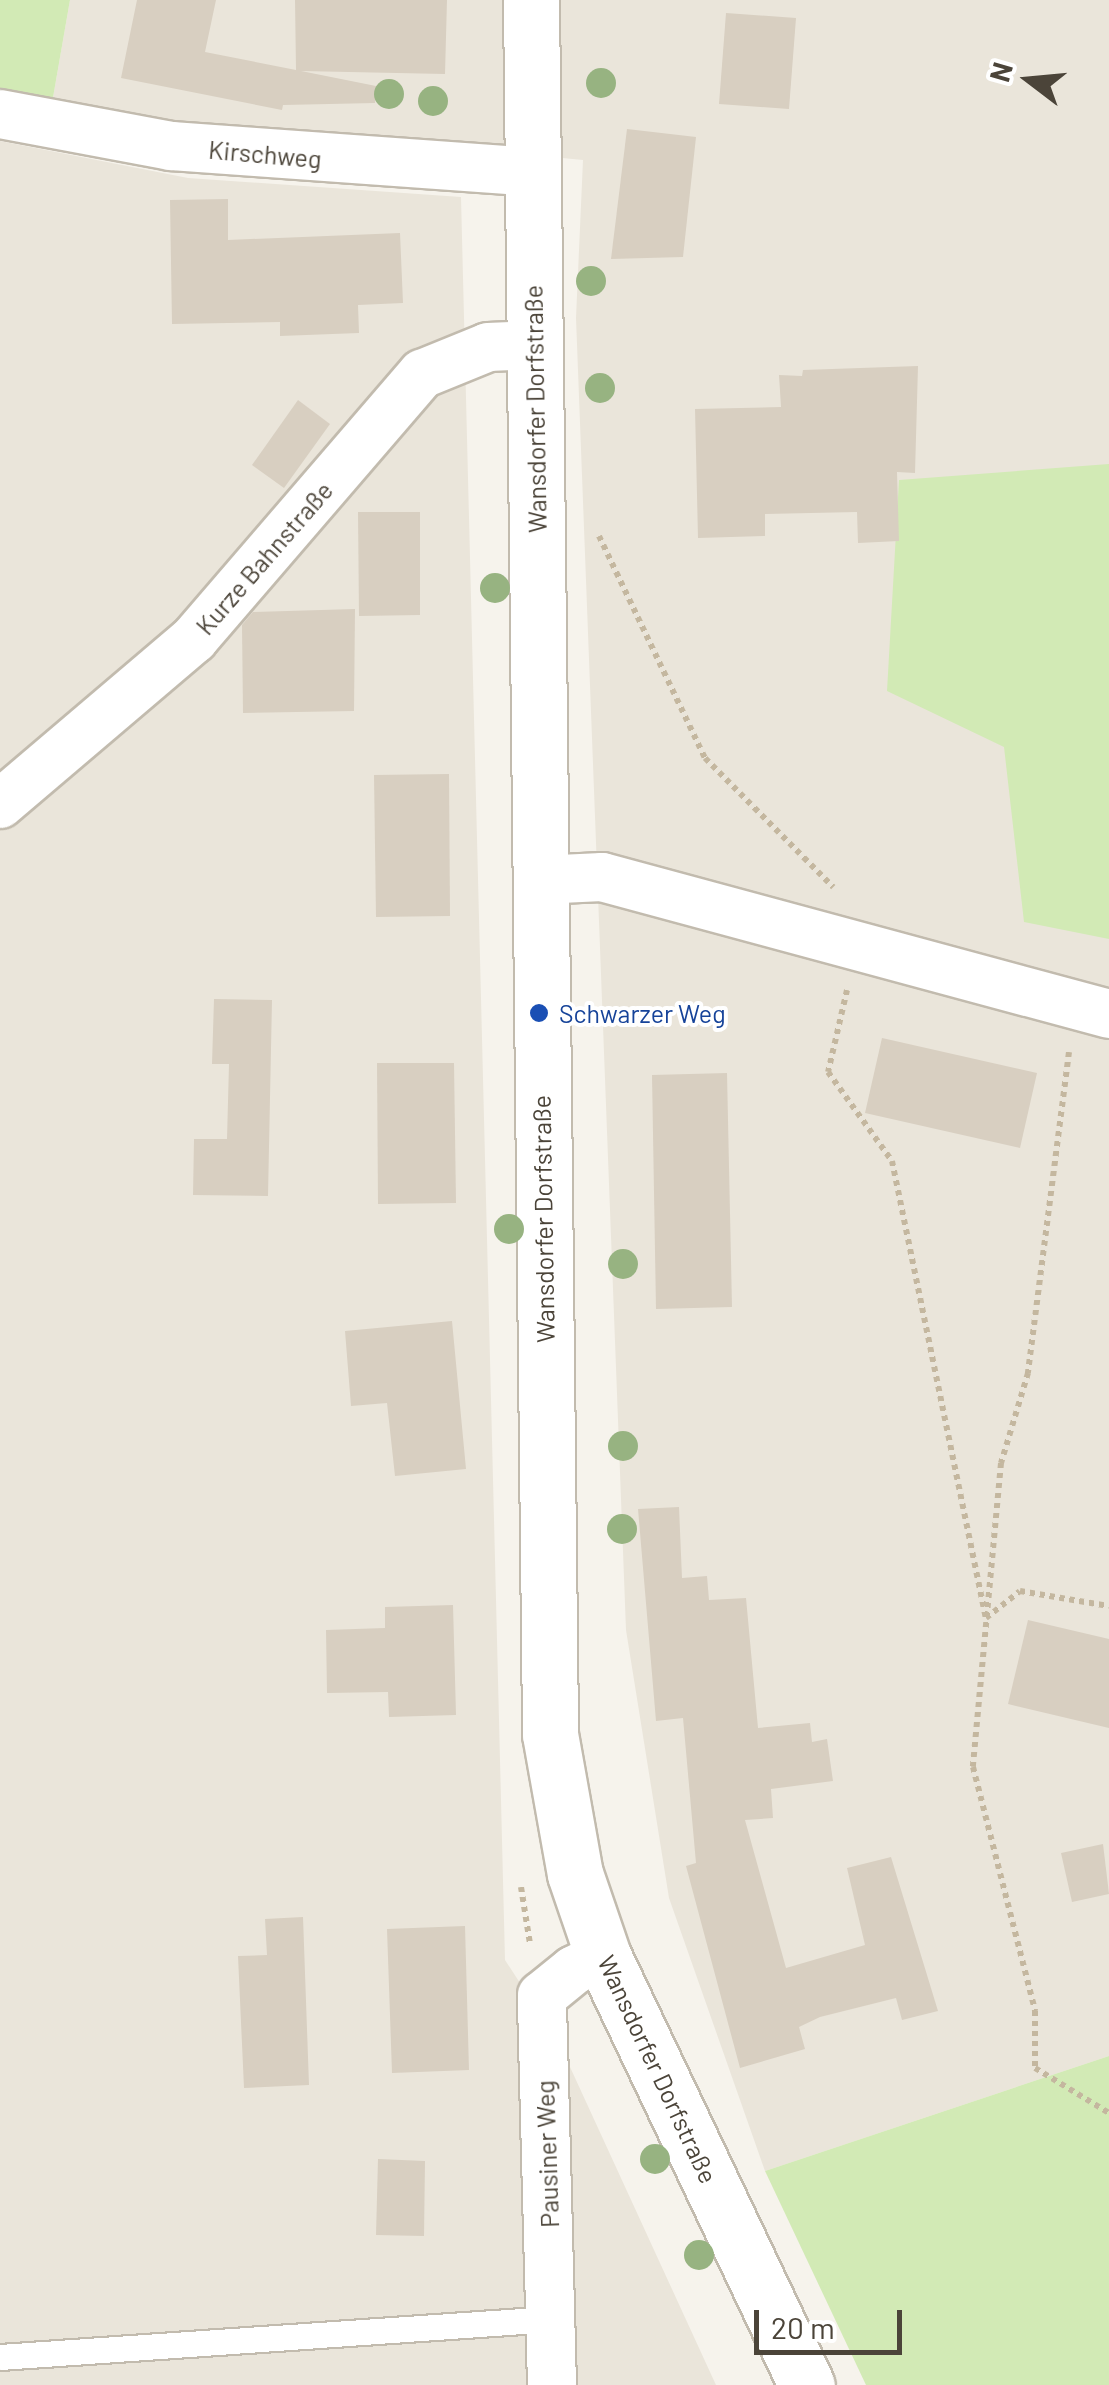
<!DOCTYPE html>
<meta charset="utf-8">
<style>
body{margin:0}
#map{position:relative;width:1109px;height:2385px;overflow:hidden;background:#f6f3ec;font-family:Barlow,sans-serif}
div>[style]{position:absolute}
.residential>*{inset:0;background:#eae5da}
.green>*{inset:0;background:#d2eab5}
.building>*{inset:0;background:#d8cfc1}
.path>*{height:6px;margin-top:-3px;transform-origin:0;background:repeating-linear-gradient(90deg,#c4b79f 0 5px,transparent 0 10px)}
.roads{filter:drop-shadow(2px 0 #c2bbae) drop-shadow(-2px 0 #c2bbae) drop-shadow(0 2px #c2bbae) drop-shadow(0 -2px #c2bbae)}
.service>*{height:25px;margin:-12.5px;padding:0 12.5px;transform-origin:12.5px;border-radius:12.5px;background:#fff}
.minor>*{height:48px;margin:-24px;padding:0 24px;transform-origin:24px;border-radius:24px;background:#fff}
.tertiary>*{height:55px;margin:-27.5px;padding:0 27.5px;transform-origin:27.5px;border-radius:27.5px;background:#fff}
.trees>*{width:30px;height:30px;margin:-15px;border-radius:50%;background:#97b381}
.dots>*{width:28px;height:28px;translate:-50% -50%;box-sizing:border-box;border:5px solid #fff;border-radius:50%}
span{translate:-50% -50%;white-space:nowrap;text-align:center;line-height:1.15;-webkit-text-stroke:8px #fff;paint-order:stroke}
.street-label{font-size:25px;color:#4b4439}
.transit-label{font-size:25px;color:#164399}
.left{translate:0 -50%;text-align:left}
.north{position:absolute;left:979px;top:30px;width:100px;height:100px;-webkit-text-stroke:8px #fff;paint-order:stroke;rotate:286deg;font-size:28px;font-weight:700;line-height:40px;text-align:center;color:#4b4439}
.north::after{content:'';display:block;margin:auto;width:35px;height:45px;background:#4b4439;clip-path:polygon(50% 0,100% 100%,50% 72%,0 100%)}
.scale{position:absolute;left:754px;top:2310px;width:148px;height:45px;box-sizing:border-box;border:5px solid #4b4439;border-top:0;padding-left:12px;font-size:30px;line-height:35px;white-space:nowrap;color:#4b4439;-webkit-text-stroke:8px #fff;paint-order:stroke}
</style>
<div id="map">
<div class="residential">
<i style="clip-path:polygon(70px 0,1109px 0,1109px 2056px,765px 2171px,669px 1898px,626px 1630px,576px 318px,583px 160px,51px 109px)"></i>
<i style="clip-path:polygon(0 141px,188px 178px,461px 197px,505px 1960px,559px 2043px,716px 2385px,0 2385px)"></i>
</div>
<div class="green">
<i style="clip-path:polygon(0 0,70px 0,51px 109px,0 99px)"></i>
<i style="clip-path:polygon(1109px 464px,1109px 939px,1024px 922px,1004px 747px,887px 691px,899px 480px)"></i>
<i style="clip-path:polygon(1109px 2056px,1109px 2385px,866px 2385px,765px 2171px)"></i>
</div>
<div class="building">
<i style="clip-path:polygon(137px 0,216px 0,205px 52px,296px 70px,295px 0,447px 0,445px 74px,301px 71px,376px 86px,375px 103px,283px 105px,282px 110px,121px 78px)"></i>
<i style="clip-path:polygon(726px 13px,796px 18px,789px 109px,719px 104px)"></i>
<i style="clip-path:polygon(627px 129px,696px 137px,683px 257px,611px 259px)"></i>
<i style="clip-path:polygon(228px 199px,228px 240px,400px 233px,403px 303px,358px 305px,359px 333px,280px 336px,280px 322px,172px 324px,170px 200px)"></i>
<i style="clip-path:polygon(918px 366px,915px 473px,897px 472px,899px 541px,858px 543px,857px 512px,765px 514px,765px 536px,698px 538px,695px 409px,781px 407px,779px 375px,802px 376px,803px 370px)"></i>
<i style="clip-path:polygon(298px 400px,330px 424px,284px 488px,252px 465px)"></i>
<i style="clip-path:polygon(358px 512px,420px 512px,420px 615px,359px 616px)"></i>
<i style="clip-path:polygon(355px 609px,354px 711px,243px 713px,242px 625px,253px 612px)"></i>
<i style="clip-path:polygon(449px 774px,450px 916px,376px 917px,374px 775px)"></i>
<i style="clip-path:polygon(214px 999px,272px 1000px,268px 1196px,193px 1195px,194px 1139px,227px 1139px,229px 1064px,212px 1064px)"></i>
<i style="clip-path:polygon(882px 1038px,1037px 1073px,1020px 1148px,865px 1113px)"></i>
<i style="clip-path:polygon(377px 1063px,454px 1063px,456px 1203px,378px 1204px)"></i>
<i style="clip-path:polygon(727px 1073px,732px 1307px,656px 1309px,652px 1075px)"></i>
<i style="clip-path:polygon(452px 1321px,466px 1469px,395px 1476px,387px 1403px,351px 1406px,345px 1331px)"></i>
<i style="clip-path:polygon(679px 1507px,682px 1578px,707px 1576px,709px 1600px,746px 1598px,758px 1728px,810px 1723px,812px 1742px,827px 1739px,833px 1781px,771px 1789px,773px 1818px,745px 1820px,786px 1968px,865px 1945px,847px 1868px,891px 1857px,938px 2011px,902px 2020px,896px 1998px,820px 2017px,799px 2027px,805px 2049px,740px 2068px,686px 1866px,696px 1863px,683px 1718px,656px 1721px,638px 1509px)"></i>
<i style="clip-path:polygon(453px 1605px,456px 1715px,389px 1717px,388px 1692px,327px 1693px,326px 1630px,385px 1628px,385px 1607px)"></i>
<i style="clip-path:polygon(1028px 1620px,1109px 1639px,1109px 1728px,1008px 1704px)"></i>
<i style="clip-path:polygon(1103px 1844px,1109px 1894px,1072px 1902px,1061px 1853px)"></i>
<i style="clip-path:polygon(303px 1917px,309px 2085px,244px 2088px,238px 1956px,267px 1955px,265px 1919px)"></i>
<i style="clip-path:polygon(465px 1926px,469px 2070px,392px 2073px,387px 1929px)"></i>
<i style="clip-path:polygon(378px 2159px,425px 2161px,424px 2236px,376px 2235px)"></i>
</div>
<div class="path">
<i style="left:599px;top:536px;width:246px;rotate:64.5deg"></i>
<i style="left:705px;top:758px;width:182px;rotate:45.2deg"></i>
<i style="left:847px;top:990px;width:84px;rotate:103deg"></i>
<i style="left:828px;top:1072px;width:110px;rotate:54.3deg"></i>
<i style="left:892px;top:1161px;width:467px;rotate:78.4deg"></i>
<i style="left:986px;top:1618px;width:43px;rotate:-38.5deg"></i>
<i style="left:1020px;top:1591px;width:90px;rotate:9.6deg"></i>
<i style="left:1069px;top:1052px;width:324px;rotate:97.3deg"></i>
<i style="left:1028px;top:1373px;width:94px;rotate:106.7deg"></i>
<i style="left:1001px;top:1463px;width:305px;rotate:95.3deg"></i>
<i style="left:973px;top:1767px;width:252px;rotate:75.7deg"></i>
<i style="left:1035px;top:2011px;width:57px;rotate:90deg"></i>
<i style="left:1035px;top:2068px;width:87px;rotate:31.3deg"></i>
<i style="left:521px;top:1887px;width:58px;rotate:81deg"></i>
</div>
<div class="roads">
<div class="service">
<i style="left:0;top:2357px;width:553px;rotate:-3.94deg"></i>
</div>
<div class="minor">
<i style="left:0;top:114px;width:174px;rotate:10.6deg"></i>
<i style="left:171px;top:146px;width:363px;rotate:4.1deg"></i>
<i style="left:0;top:804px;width:255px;rotate:-40.4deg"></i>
<i style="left:194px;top:639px;width:350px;rotate:-49.3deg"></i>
<i style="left:422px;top:374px;width:71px;rotate:-22.2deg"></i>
<i style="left:488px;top:347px;width:47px;rotate:-2.4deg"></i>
<i style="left:539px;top:880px;width:63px;rotate:-2.7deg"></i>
<i style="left:602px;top:877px;width:525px;rotate:15.12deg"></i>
<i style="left:552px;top:2385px;width:389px;rotate:-91.5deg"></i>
<i style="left:542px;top:1996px;width:41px;rotate:-39.1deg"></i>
<i style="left:574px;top:1970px;width:32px;rotate:-26deg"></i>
</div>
<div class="tertiary">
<i style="left:531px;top:0;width:1734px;rotate:89.37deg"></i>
<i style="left:550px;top:1734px;width:142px;rotate:79.9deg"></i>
<i style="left:575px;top:1874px;width:87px;rotate:71.1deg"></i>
<i style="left:603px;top:1956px;width:475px;rotate:64.6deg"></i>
</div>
</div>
<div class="trees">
<i style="left:601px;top:83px"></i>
<i style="left:389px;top:94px"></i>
<i style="left:433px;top:101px"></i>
<i style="left:591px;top:281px"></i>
<i style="left:600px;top:388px"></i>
<i style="left:495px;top:588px"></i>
<i style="left:509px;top:1229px"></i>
<i style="left:623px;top:1264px"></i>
<i style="left:623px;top:1446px"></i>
<i style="left:622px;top:1529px"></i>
<i style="left:655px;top:2159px"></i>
<i style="left:699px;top:2255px"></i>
</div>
<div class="dots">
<i style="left:539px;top:1013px;background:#1a4fb4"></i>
</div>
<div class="street-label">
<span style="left:265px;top:154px;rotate:5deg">Kirschweg</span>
<span style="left:535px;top:409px;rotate:-91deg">Wansdorfer Dorfstraße</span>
<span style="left:264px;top:558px;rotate:-49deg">Kurze Bahnstraße</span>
<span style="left:543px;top:1219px;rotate:-91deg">Wansdorfer Dorfstraße</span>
<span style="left:658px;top:2069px;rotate:65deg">Wansdorfer Dorfstraße</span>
<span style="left:547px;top:2154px;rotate:-92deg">Pausiner Weg</span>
</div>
<div class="transit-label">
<span class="left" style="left:559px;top:1013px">Schwarzer Weg</span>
</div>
<div class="north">N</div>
<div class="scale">20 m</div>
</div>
